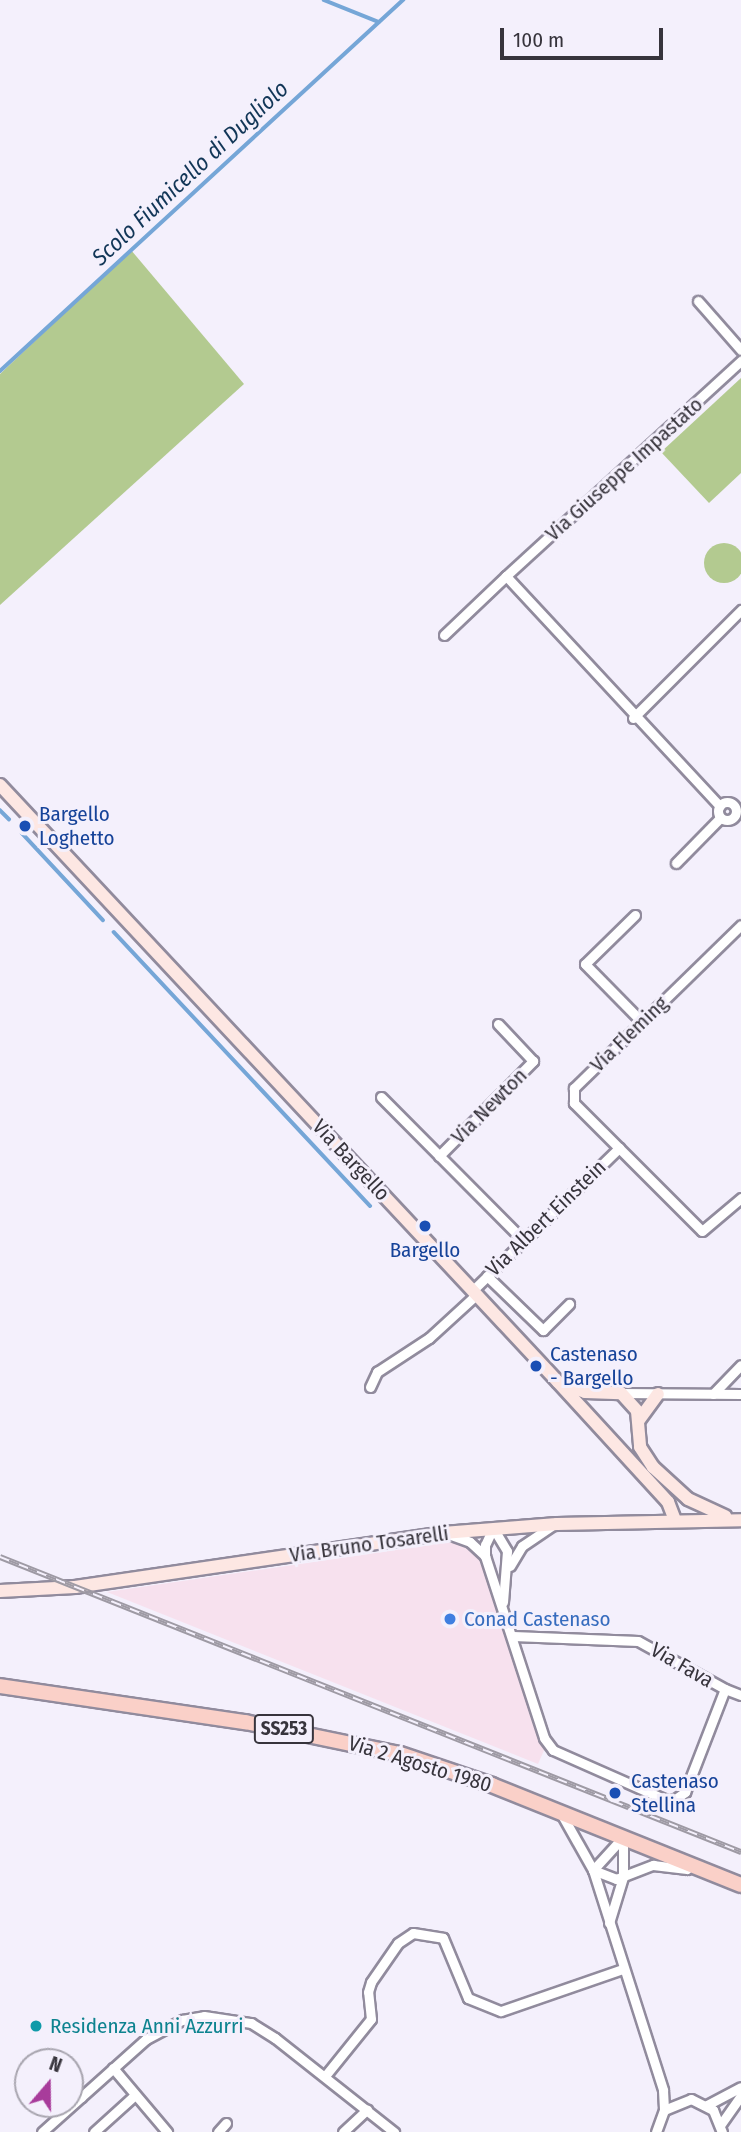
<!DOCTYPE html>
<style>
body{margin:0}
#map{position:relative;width:741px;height:2132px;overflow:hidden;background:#f4f0fc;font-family:"Fira Sans Condensed",sans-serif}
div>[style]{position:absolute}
.industrial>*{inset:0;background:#f7e1ee}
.green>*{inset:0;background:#b3ca90}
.round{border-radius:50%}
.stream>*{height:3.5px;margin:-1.75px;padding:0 1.75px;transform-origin:1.75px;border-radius:1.75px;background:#75a6d7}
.roads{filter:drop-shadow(2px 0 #918b9d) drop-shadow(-2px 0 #918b9d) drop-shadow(0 2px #918b9d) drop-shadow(0 -2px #918b9d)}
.street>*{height:9px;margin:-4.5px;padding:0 4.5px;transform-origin:4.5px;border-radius:4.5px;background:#fff}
.street>.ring{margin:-4.5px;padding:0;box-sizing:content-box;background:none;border:9px solid #fff;border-radius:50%}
.secondary>*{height:12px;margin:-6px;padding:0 6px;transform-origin:6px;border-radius:6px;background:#fde7e3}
.primary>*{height:14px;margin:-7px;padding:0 7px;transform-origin:7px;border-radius:7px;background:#fad0c8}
.rail>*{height:6px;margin-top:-3px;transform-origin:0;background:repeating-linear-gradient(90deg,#f4f0fc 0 10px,#9e9aa4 0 20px);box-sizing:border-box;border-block:2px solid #9e9aa4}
.dots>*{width:19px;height:19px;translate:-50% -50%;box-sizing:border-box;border:4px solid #f4f0fc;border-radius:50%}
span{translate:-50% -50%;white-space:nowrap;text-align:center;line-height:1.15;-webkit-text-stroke:6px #f4f0fc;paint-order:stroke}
.shield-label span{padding:2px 5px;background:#f4f0fc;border:2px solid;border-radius:5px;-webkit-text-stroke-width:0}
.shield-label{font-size:19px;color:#37343c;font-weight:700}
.street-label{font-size:21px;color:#37343c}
.transit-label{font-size:21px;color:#164399}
.left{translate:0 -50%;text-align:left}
.shop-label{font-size:21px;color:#366cbe}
.culture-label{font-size:21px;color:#0d838f}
.water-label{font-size:23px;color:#123657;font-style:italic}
.north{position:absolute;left:14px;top:2048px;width:70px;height:70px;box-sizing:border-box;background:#f4f0fc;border:2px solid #a8a5af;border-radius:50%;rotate:20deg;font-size:19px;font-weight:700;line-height:28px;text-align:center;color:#37343c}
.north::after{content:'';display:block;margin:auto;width:24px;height:32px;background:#a83c9b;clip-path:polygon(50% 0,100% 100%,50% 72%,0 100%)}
.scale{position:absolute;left:500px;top:28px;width:163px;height:32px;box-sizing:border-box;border:4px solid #37343c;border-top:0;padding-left:9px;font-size:21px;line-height:24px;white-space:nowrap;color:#37343c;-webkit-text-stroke:5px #f4f0fc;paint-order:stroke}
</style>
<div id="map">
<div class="industrial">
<i style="clip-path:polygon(451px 1542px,475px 1550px,484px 1570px,545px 1748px,538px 1764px,107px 1592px)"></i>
</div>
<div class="green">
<i style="clip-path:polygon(131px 250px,244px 384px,0 605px,0 374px)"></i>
<i style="clip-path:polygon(741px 378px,741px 473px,709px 503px,661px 452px)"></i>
<i class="round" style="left:704px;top:543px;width:40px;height:40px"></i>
</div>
<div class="stream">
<i style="left:324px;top:0;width:59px;rotate:21.8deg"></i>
<i style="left:0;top:371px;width:548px;rotate:-42.63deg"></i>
<i style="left:0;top:810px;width:13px;rotate:45deg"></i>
<i style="left:22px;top:833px;width:119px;rotate:47deg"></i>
<i style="left:114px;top:932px;width:375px;rotate:46.9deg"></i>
</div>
<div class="roads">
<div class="street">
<i style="left:698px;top:301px;width:65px;rotate:48.7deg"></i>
<i style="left:506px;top:576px;width:319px;rotate:-42.5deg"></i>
<i style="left:444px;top:635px;width:86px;rotate:-43.6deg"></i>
<i style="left:506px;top:576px;width:314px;rotate:47.1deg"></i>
<i style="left:633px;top:718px;width:153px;rotate:-45deg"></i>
<i class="ring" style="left:718px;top:802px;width:9px;height:9px"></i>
<i style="left:676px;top:863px;width:63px;rotate:-45.6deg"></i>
<i style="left:635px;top:915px;width:70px;rotate:135.6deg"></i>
<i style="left:585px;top:964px;width:81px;rotate:45.5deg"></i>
<i style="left:381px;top:1097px;width:203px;rotate:45.2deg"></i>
<i style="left:619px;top:1148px;width:64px;rotate:-135deg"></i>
<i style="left:574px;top:1103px;width:15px;rotate:-90deg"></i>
<i style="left:574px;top:1088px;width:233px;rotate:-44.3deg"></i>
<i style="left:439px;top:1156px;width:134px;rotate:-45.3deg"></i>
<i style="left:533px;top:1061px;width:51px;rotate:-133.4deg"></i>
<i style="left:487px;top:1276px;width:78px;rotate:44deg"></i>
<i style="left:543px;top:1330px;width:37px;rotate:-45deg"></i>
<i style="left:473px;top:1290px;width:204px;rotate:-44.2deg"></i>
<i style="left:619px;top:1148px;width:117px;rotate:45deg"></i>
<i style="left:702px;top:1231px;width:51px;rotate:-40.2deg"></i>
<i style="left:370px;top:1387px;width:17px;rotate:-65deg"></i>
<i style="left:377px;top:1372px;width:62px;rotate:-33.2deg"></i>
<i style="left:429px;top:1338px;width:65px;rotate:-42.5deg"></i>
<i style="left:621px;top:1393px;width:120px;rotate:0.5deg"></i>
<i style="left:713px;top:1394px;width:40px;rotate:-46deg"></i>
<i style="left:451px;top:1535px;width:20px;rotate:20deg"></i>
<i style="left:470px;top:1542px;width:21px;rotate:43deg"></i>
<i style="left:510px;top:1566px;width:23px;rotate:-59deg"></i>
<i style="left:522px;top:1546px;width:36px;rotate:-34deg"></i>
<i style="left:503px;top:1602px;width:51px;rotate:-85.5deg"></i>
<i style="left:507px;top:1551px;width:27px;rotate:-121deg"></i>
<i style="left:493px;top:1528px;width:19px;rotate:115deg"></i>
<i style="left:485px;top:1545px;width:11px;rotate:90deg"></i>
<i style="left:485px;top:1556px;width:191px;rotate:72deg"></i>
<i style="left:544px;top:1738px;width:15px;rotate:53deg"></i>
<i style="left:553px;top:1750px;width:121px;rotate:23.8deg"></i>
<i style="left:664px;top:1799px;width:10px;rotate:6deg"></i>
<i style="left:674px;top:1800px;width:14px;rotate:-36deg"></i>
<i style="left:685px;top:1792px;width:110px;rotate:-68.8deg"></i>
<i style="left:725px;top:1689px;width:99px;rotate:-151.1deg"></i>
<i style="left:638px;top:1641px;width:125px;rotate:-177.7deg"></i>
<i style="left:725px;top:1689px;width:17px;rotate:21deg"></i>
<i style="left:562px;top:1815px;width:63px;rotate:60.6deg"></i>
<i style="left:593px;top:1870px;width:231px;rotate:72.3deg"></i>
<i style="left:663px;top:2090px;width:20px;rotate:87deg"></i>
<i style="left:593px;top:1870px;width:25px;rotate:21deg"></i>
<i style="left:616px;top:1879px;width:40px;rotate:-21deg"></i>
<i style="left:653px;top:1865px;width:34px;rotate:7deg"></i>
<i style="left:593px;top:1870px;width:45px;rotate:-47.7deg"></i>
<i style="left:609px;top:1923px;width:48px;rotate:-73.1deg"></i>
<i style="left:623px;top:1877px;width:40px;rotate:-90deg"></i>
<i style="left:113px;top:2068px;width:84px;rotate:49.8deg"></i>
<i style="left:325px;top:2076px;width:73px;rotate:-51.1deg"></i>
<i style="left:371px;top:2019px;width:27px;rotate:-96deg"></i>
<i style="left:368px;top:1992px;width:10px;rotate:-73deg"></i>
<i style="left:371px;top:1982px;width:47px;rotate:-55.3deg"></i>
<i style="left:398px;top:1943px;width:18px;rotate:-34deg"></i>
<i style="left:413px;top:1933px;width:30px;rotate:9deg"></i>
<i style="left:443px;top:1938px;width:65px;rotate:67.4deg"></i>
<i style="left:468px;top:1998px;width:35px;rotate:22deg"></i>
<i style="left:501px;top:2011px;width:128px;rotate:-19.1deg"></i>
<i style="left:70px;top:2083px;width:18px;rotate:52deg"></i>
<i style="left:707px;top:2105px;width:38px;rotate:-28deg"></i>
<i style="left:721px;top:2124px;width:35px;rotate:-55deg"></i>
<i style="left:42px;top:2132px;width:140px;rotate:-41.8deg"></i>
<i style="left:146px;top:2039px;width:41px;rotate:-27.8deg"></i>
<i style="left:182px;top:2020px;width:22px;rotate:-10deg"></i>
<i style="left:204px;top:2016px;width:48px;rotate:8.5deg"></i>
<i style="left:251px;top:2023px;width:28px;rotate:32deg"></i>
<i style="left:275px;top:2038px;width:152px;rotate:38.3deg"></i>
<i style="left:94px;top:2132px;width:55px;rotate:-42.1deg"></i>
<i style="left:218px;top:2132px;width:12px;rotate:-48deg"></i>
<i style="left:343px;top:2132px;width:33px;rotate:-43deg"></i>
<i style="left:656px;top:2132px;width:23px;rotate:-70deg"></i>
<i style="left:664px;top:2110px;width:29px;rotate:-22deg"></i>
<i style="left:691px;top:2099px;width:25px;rotate:27deg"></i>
<i style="left:713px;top:2110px;width:24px;rotate:68deg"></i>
</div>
<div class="secondary">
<i style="left:0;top:785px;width:817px;rotate:46.93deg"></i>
<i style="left:558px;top:1382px;width:163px;rotate:47.5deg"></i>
<i style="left:668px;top:1502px;width:19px;rotate:69deg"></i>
<i style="left:565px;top:1385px;width:21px;rotate:19deg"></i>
<i style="left:585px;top:1392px;width:36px;rotate:2deg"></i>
<i style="left:621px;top:1393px;width:24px;rotate:48deg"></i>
<i style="left:637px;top:1411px;width:36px;rotate:85deg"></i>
<i style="left:640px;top:1447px;width:24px;rotate:57deg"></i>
<i style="left:653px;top:1467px;width:47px;rotate:42.4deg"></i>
<i style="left:688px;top:1499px;width:41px;rotate:24.7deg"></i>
<i style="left:639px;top:1420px;width:32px;rotate:-54deg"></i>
<i style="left:0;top:1591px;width:75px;rotate:-3.1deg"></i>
<i style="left:75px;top:1587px;width:372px;rotate:-8.3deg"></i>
<i style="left:443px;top:1533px;width:114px;rotate:-4.5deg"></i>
<i style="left:557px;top:1524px;width:184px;rotate:-1.2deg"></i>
</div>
<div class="primary">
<i style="left:0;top:1686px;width:248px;rotate:8.4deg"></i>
<i style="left:245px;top:1722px;width:158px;rotate:11.7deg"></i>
<i style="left:400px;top:1754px;width:97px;rotate:18.6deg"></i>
<i style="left:492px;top:1785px;width:268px;rotate:21.9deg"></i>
</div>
</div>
<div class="rail">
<i style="left:0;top:1557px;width:798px;rotate:21.71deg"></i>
</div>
<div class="dots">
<i style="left:25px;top:826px;background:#1a4fb4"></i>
<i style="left:425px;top:1226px;background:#1a4fb4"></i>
<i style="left:536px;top:1366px;background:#1a4fb4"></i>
<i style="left:450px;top:1619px;background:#3f7fe0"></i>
<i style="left:615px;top:1793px;background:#1a4fb4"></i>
<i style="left:36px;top:2026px;background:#0f9aa8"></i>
</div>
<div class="shield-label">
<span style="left:284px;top:1729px">SS253</span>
</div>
<div class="street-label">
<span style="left:624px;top:469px;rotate:-42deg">Via Giuseppe Impastato</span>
<span style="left:629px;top:1034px;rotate:-44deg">Via Fleming</span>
<span style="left:489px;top:1106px;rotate:-45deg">Via Newton</span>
<span style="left:351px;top:1160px;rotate:47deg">Via Bargello</span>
<span style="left:546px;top:1218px;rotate:-44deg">Via Albert Einstein</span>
<span style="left:369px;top:1544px;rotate:-8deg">Via Bruno Tosarelli</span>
<span style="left:682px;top:1665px;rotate:30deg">Via Fava</span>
<span style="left:420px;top:1764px;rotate:17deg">Via 2 Agosto 1980</span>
</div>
<div class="transit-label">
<span class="left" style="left:39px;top:826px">Bargello<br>Loghetto</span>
<span style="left:425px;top:1250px">Bargello</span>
<span class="left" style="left:550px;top:1366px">Castenaso<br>- Bargello</span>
<span class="left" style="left:631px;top:1793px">Castenaso<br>Stellina</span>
</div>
<div class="shop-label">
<span class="left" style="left:464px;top:1619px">Conad Castenaso</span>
</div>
<div class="culture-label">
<span class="left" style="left:50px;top:2026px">Residenza Anni Azzurri</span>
</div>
<div class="water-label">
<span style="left:190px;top:173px;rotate:-43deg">Scolo Fiumicello di Dugliolo</span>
</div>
<div class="north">N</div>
<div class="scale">100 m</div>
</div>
